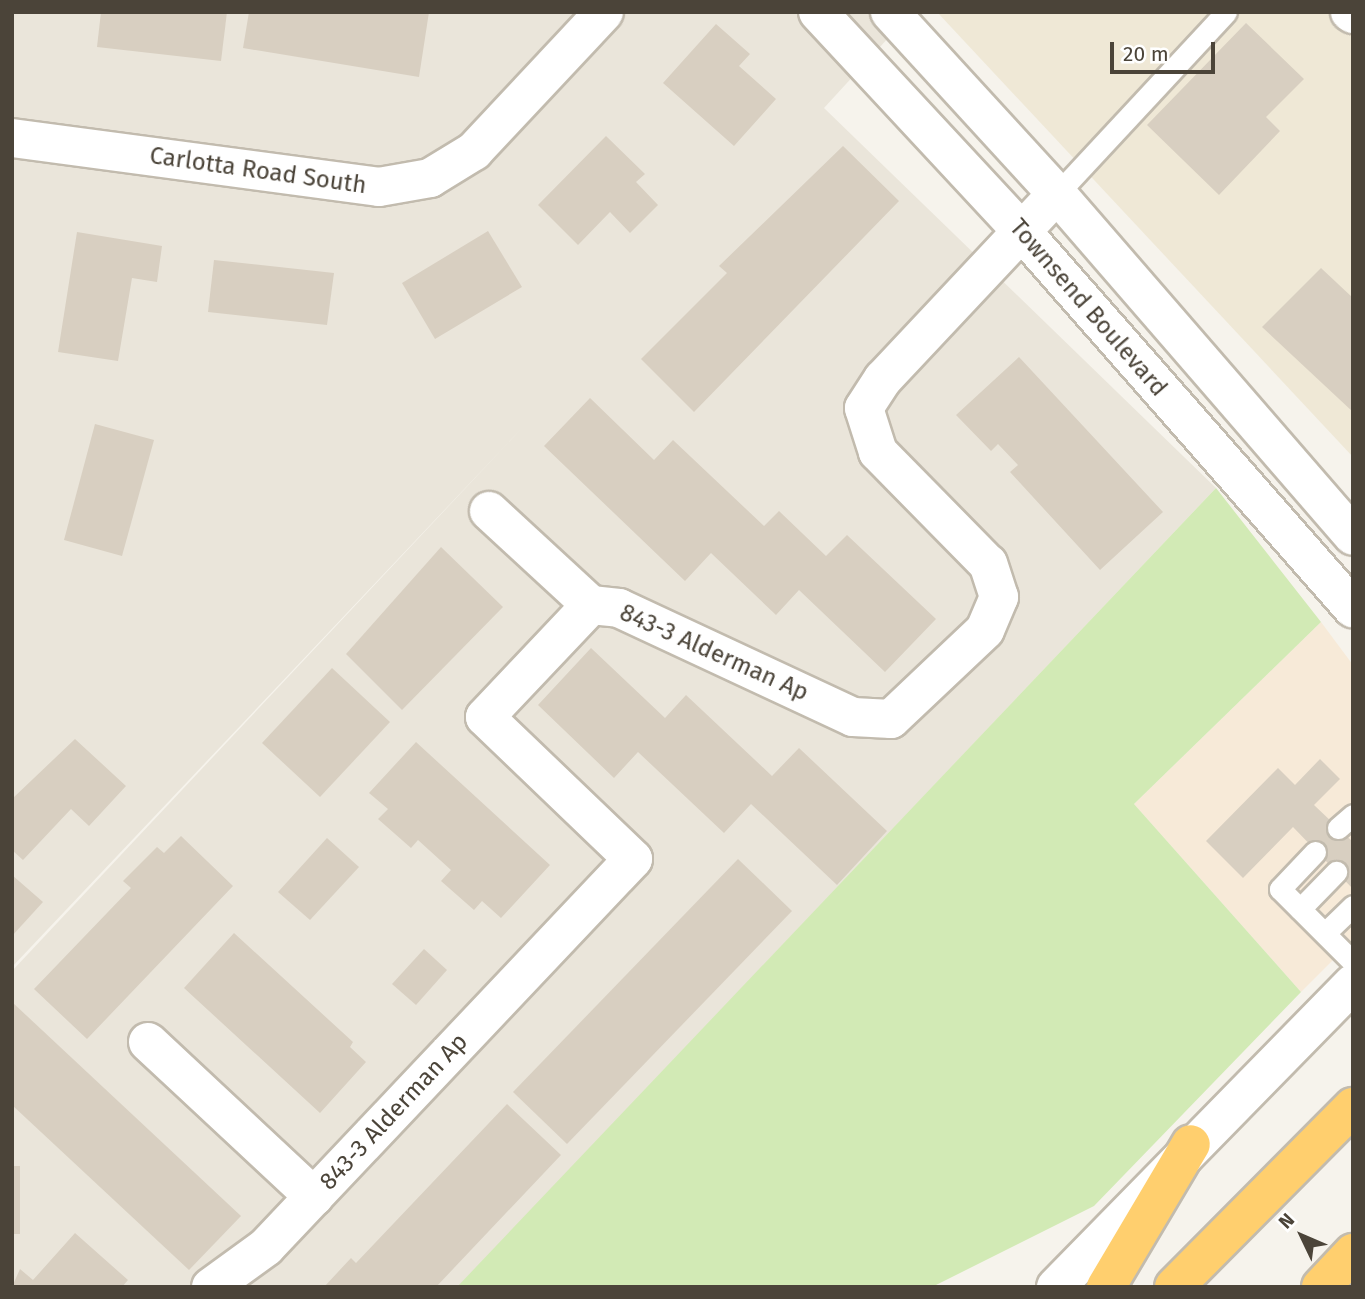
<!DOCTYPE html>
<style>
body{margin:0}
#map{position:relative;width:1365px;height:1299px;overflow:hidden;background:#f6f3ec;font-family:"Fira Sans",sans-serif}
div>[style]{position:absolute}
.residential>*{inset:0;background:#eae5da}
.commercial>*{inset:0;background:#f7ead8}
.education>*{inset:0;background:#efe8d6}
.green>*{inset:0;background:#d2eab5}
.building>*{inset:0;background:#d8cfc1}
.roads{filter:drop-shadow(2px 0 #c2bbae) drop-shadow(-2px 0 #c2bbae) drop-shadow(0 2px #c2bbae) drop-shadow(0 -2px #c2bbae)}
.service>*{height:21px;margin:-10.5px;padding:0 10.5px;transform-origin:10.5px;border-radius:10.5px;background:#fff}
.minor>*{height:38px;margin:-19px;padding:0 19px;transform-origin:19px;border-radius:19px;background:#fff}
.tertiary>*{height:38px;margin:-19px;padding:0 19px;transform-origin:19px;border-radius:19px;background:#fff}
.motorway>*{height:38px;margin:-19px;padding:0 19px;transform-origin:19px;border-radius:19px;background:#ffcf6e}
span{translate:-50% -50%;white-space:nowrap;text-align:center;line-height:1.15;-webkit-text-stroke:7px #fff;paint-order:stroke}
.street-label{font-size:24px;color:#4b4439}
.frame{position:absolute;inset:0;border:14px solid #4b4439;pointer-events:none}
.north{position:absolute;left:1267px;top:1201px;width:70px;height:70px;-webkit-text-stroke:5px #fff;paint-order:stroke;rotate:314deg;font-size:19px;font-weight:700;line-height:28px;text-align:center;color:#4b4439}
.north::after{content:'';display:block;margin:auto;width:24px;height:32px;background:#4b4439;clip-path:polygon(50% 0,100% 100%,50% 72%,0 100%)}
.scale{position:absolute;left:1110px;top:42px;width:105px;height:32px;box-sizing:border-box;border:4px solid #4b4439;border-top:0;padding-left:9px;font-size:21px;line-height:24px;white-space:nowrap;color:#4b4439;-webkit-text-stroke:5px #fff;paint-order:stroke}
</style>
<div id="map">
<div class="residential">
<i style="clip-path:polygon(12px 12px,912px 12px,824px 108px,1216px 488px,458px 1287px,12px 1287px,12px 971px,522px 428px,12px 967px)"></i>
</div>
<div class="commercial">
<i style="clip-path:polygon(1321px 622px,1353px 665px,1353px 940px,1301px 992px,1134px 804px)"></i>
</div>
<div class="education">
<i style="clip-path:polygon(937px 12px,1353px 12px,1353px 457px)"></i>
</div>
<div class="green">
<i style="clip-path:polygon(1216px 488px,1321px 622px,1134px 804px,1301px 992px,1094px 1206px,932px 1287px,457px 1287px)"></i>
</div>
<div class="building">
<i style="clip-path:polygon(101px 12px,227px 12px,221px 61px,97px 47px)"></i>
<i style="clip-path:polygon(249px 12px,429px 12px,419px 77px,243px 48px)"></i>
<i style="clip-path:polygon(1246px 23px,1304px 79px,1266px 117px,1280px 131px,1219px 195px,1147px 125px)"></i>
<i style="clip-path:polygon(716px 24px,750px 54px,739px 66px,776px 99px,734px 146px,663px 83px)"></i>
<i style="clip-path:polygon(606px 136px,645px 174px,636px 182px,658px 205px,630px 233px,610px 212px,578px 245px,538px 205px)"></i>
<i style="clip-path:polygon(843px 146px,899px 201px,694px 412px,641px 359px,727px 273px,719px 266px)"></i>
<i style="clip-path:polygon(488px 231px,522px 287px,435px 339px,402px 283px)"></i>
<i style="clip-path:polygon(77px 232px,162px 246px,157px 282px,132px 278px,118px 361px,58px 352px)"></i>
<i style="clip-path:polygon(214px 260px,334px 273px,327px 325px,208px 312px)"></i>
<i style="clip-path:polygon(1321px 268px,1353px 298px,1353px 412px,1262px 327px)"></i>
<i style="clip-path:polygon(1019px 357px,1163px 512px,1100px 570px,1010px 472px,1018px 465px,998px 444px,991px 451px,956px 415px)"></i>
<i style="clip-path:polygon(590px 398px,654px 460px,673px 440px,764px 526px,779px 511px,826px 556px,847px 535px,936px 619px,885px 672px,799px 590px,776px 615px,711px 553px,685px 581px,544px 446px)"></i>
<i style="clip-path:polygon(95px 424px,154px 440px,122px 556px,64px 540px)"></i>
<i style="clip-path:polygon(441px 547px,503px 607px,402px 710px,346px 654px)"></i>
<i style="clip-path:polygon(591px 648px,665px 718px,686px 695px,772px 776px,799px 748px,887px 831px,837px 885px,751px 804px,724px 833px,638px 752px,614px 778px,538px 705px)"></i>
<i style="clip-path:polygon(332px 668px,390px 722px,320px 797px,262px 743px)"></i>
<i style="clip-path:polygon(75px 739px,126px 786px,89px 826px,71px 809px,23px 860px,12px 850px,12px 799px)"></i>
<i style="clip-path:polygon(416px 742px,550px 865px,501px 918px,482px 901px,474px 910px,441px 881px,451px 870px,418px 840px,411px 848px,378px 819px,388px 809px,369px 793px)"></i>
<i style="clip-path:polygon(1320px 759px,1340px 779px,1314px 805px,1353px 842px,1353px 889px,1293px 827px,1243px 878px,1206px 841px,1278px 768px,1295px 785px)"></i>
<i style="clip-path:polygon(181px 836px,233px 886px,87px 1039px,34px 989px,131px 888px,123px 881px,157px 847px,164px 853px)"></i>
<i style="clip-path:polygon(327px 838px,359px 867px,310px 920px,278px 892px)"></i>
<i style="clip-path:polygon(738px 859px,792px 911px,567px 1144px,513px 1092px)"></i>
<i style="clip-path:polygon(12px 875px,43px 902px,12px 936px)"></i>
<i style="clip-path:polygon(234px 933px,353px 1042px,350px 1047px,366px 1062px,320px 1113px,184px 988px)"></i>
<i style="clip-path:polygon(424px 949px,447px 970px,416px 1005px,392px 984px)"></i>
<i style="clip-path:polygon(12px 1002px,241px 1216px,189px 1270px,12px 1105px)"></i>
<i style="clip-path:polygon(507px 1104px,561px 1155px,436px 1287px,324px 1287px,351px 1258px,356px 1263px)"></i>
<i style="clip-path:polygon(12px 1166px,20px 1166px,20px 1234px,12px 1234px)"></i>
<i style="clip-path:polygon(75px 1233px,128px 1280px,122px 1287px,12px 1287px,20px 1269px,33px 1280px)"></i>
</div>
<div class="roads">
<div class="service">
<i style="left:1057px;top:194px;width:248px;rotate:-47.1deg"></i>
<i style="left:1338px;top:828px;width:20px;rotate:-41deg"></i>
<i style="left:1315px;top:852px;width:51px;rotate:133.4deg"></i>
<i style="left:1280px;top:889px;width:103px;rotate:45deg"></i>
<i style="left:1300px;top:909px;width:52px;rotate:-45.8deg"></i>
<i style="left:1325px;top:933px;width:39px;rotate:-44deg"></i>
</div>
<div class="minor">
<i style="left:1350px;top:12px;width:4px;rotate:34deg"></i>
<i style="left:12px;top:138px;width:370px;rotate:7.6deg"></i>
<i style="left:379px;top:187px;width:52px;rotate:-10deg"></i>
<i style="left:430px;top:178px;width:52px;rotate:-31.5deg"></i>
<i style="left:474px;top:151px;width:190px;rotate:-46.9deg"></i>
<i style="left:489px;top:511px;width:139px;rotate:42.7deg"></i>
<i style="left:148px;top:1042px;width:227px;rotate:43deg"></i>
<i style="left:211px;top:1287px;width:68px;rotate:-36deg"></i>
<i style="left:266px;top:1247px;width:534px;rotate:-46.59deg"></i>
<i style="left:633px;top:859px;width:205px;rotate:-136.2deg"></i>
<i style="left:485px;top:717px;width:154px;rotate:-46.6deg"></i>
<i style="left:591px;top:605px;width:28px;rotate:6deg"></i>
<i style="left:619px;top:608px;width:258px;rotate:25deg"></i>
<i style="left:853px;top:717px;width:38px;rotate:3deg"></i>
<i style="left:891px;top:719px;width:129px;rotate:-43.4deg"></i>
<i style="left:985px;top:630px;width:36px;rotate:-67deg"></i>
<i style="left:999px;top:597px;width:35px;rotate:-108deg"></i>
<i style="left:988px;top:564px;width:157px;rotate:-134.5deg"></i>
<i style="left:878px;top:452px;width:46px;rotate:-107.7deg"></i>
<i style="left:864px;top:408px;width:35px;rotate:-57deg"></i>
<i style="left:883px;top:379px;width:254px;rotate:-46.8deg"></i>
</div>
<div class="tertiary">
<i style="left:818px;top:12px;width:304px;rotate:47.1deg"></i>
<i style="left:1025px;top:235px;width:497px;rotate:48.7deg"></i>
<i style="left:890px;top:12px;width:247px;rotate:47.5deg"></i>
<i style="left:1057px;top:194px;width:452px;rotate:49.1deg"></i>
<i style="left:1056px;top:1287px;width:424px;rotate:-45.6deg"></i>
</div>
<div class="motorway">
<i style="left:1106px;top:1287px;width:166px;rotate:-59.3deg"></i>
<i style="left:1174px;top:1287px;width:254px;rotate:-45.2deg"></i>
<i style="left:1321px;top:1287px;width:47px;rotate:-46.7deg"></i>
</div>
</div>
<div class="street-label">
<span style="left:258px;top:171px;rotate:8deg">Carlotta Road South</span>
<span style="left:1088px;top:308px;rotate:49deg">Townsend Boulevard</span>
<span style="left:714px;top:653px;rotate:24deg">843-3 Alderman Ap</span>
<span style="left:394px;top:1112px;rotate:-47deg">843-3 Alderman Ap</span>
</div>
<div class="frame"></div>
<div class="north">N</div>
<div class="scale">20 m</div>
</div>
